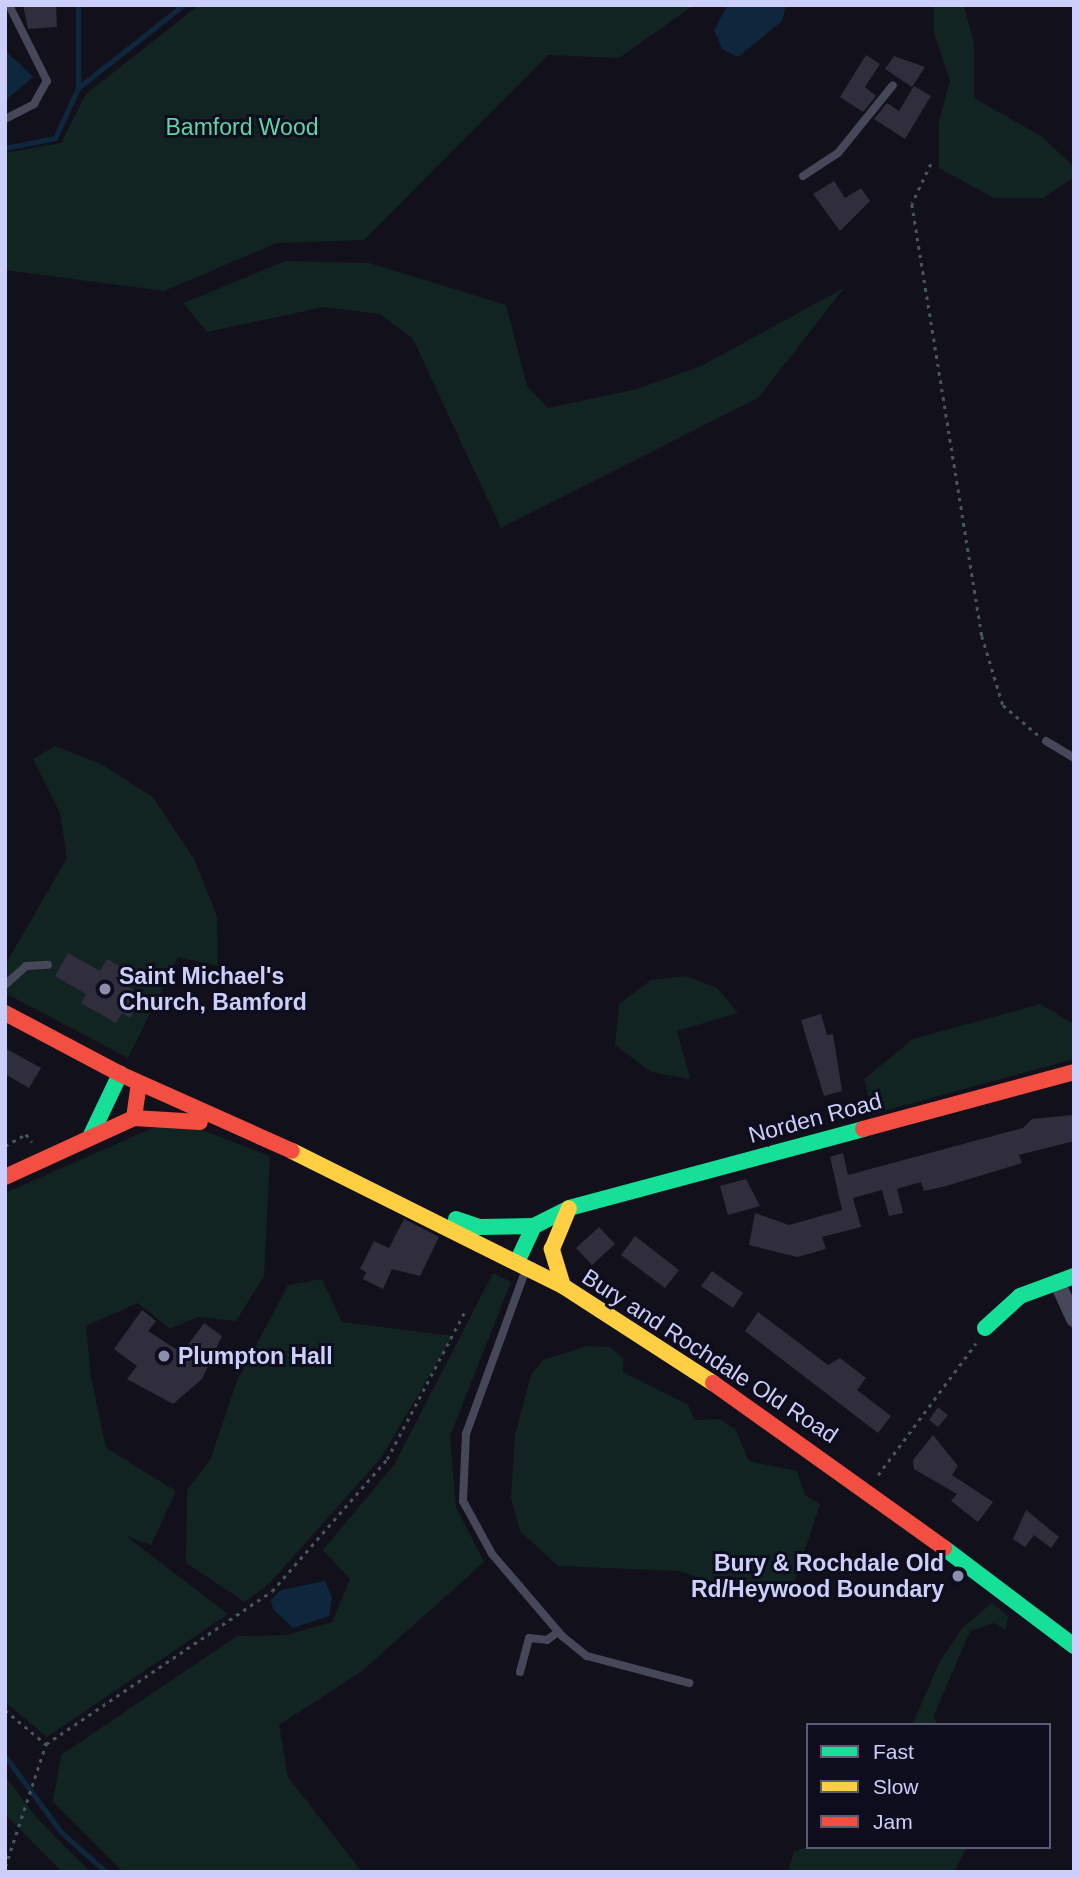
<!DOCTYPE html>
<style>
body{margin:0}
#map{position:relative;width:1079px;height:1877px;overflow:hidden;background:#12101a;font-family:Arial,sans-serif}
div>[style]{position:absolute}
.green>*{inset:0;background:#112422}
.water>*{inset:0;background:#0f273d}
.stream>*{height:5px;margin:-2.5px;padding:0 2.5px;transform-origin:2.5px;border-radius:2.5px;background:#0f273d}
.building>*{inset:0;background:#302e3c}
.path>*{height:2.5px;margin-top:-1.25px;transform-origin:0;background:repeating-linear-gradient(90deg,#48565e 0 3.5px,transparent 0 8.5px)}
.lane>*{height:8px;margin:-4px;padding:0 4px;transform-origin:4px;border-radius:4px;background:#46485a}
.street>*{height:16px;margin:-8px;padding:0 8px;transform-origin:8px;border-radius:8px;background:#46485a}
.fast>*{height:16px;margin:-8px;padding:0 8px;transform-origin:8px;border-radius:8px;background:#16e098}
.slow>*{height:16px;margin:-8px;padding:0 8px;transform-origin:8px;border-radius:8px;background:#ffcf43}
.jam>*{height:16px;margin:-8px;padding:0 8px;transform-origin:8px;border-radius:8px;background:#f24e42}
.dots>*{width:19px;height:19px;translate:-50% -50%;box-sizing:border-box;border:4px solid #0e0d1d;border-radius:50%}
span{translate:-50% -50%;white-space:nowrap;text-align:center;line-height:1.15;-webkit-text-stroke:6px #0e0d1d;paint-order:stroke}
.park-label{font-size:23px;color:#5fd5a6}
.poi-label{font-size:23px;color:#cdcffb;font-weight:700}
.left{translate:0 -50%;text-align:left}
.right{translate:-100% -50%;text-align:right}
.street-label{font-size:23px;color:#cdcffb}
.frame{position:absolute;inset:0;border:7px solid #cdcffb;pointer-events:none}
.legend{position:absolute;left:806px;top:1723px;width:245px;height:126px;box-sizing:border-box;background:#0e0d1d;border:2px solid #5a5b76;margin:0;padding:9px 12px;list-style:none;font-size:21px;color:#cdcffb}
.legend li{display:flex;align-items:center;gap:14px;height:35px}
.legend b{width:35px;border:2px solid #5a5b76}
</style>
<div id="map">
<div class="green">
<i style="clip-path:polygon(199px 5px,694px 5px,619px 58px,548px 55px,364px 240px,277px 243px,164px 291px,5px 270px,5px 153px,61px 143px,86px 94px)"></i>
<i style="clip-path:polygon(934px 5px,964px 5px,974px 44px,974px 98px,1041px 136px,1074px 167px,1074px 177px,1043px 198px,994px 198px,939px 168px,939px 121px,950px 81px,934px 33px)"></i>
<i style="clip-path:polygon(286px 261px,369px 263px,506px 305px,527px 386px,548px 408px,637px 389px,701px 366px,844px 288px,758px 398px,501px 528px,413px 339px,380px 314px,324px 307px,207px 332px,183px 303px)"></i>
<i style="clip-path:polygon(55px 746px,101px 764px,153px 797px,194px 859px,217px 916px,218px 966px,178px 957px,128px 1058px,5px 993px,5px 965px,67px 858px,60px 813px,33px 759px)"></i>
<i style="clip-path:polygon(686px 976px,717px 988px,738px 1013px,677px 1031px,690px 1079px,651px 1072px,615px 1045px,619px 1004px,651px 980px)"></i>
<i style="clip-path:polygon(1040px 1004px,1074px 1024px,1074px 1059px,873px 1114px,864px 1079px,913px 1039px)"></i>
<i style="clip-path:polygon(173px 1119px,270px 1156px,264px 1276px,236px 1321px,198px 1317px,170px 1329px,138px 1303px,86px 1326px,91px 1377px,106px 1448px,176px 1491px,151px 1545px,126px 1536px,228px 1614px,47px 1737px,5px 1702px,5px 1193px)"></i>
<i style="clip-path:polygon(493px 1273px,511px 1282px,450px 1436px,456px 1507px,484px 1562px,362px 1671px,279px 1725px,288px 1777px,362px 1872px,123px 1872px,53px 1802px,61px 1755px,237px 1636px,286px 1635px,332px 1622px,350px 1579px,323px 1550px,394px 1465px)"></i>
<i style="clip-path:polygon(322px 1279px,342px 1322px,453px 1336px,380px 1459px,269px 1584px,245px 1602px,186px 1563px,187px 1490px,210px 1460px,237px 1381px,288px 1285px)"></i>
<i style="clip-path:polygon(587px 1346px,610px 1347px,623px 1358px,623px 1372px,688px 1405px,695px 1420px,719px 1419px,735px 1429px,749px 1461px,797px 1471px,805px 1495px,820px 1504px,790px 1596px,762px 1597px,679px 1571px,558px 1566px,520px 1531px,511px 1498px,515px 1435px,531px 1375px,543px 1360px)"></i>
<i style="clip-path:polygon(992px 1603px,1008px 1616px,1006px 1630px,994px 1623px,970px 1631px,934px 1715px,937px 1725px,912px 1725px,940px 1661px,963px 1627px)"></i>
<i style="clip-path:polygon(5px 1776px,37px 1818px,90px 1872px,62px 1872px,5px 1814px)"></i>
<i style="clip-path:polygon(808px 1847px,967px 1847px,954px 1872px,788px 1872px,794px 1851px)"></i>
</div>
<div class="water">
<i style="clip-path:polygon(728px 5px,786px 5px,782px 21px,738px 57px,722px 49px,714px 30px)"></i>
<i style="clip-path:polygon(5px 50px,33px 77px,5px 101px)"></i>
<i style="clip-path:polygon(325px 1581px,332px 1597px,329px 1616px,293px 1628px,273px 1609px,271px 1600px,281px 1590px)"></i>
</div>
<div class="stream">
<i style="left:78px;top:5px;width:83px;rotate:90deg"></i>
<i style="left:5px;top:148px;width:51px;rotate:-11.3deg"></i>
<i style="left:55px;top:138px;width:55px;rotate:-65.3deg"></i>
<i style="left:78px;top:88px;width:134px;rotate:-38.3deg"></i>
<i style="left:5px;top:1756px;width:94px;rotate:53.6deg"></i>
<i style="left:61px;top:1832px;width:60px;rotate:41.6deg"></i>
</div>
<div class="building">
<i style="clip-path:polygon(23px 5px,56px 5px,57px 27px,28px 29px)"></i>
<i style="clip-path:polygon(866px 55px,880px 64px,865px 87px,876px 96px,863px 112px,840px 97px)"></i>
<i style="clip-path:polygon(894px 56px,925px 67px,912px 87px,885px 69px)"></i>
<i style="clip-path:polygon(914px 86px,931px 96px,905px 139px,874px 119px,887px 103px,899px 111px)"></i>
<i style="clip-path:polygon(834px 181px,845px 198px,861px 188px,870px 201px,840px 231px,813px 194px)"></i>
<i style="clip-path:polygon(68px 953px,100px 971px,107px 959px,130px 972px,123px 984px,143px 995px,130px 1018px,122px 1013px,116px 1023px,81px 1003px,86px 994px,55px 976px)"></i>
<i style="clip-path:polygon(821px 1014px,827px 1035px,833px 1034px,842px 1091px,824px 1096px,801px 1020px)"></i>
<i style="clip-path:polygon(5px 1048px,41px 1068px,29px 1088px,5px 1074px)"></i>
<i style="clip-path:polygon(1072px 1115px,1074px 1141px,1019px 1155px,1022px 1163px,946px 1186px,924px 1191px,921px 1182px,897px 1189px,903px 1213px,889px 1216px,882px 1190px,853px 1198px,861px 1227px,822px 1237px,826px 1249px,797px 1257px,749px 1245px,755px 1213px,789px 1225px,842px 1210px,830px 1157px,843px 1153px,848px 1175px,1023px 1128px,1032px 1119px)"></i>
<i style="clip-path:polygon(746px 1179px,760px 1206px,728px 1215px,720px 1186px)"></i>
<i style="clip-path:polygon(404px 1219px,439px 1237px,420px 1276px,392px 1269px,383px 1289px,363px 1279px,366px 1272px,360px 1269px,374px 1241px,389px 1248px)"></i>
<i style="clip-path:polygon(599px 1227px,615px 1244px,592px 1265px,576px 1248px)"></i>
<i style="clip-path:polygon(635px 1236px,679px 1270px,665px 1288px,621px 1255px)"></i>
<i style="clip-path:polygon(712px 1271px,743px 1293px,733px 1308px,701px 1286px)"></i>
<i style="clip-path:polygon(142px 1310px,156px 1321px,148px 1331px,182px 1353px,204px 1323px,222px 1336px,202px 1379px,173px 1404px,127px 1379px,137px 1366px,114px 1349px)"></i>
<i style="clip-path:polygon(758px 1312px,828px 1365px,840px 1358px,866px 1378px,857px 1390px,891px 1416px,878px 1433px,745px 1331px)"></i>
<i style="clip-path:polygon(938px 1407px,948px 1415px,938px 1427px,929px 1420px)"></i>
<i style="clip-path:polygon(933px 1435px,958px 1466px,952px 1475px,993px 1502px,978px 1522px,951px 1501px,957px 1494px,914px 1469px,913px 1460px)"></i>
<i style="clip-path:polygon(1026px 1510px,1059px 1537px,1051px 1548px,1034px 1535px,1025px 1547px,1013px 1539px)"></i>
</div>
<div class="path">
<i style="left:931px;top:164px;width:44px;rotate:115.4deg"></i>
<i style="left:912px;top:204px;width:438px;rotate:80.8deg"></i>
<i style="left:982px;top:636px;width:72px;rotate:73.1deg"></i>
<i style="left:1003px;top:705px;width:46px;rotate:40.6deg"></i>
<i style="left:5px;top:1146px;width:24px;rotate:-30deg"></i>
<i style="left:26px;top:1134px;width:10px;rotate:53deg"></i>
<i style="left:878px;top:1475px;width:164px;rotate:-53.4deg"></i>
<i style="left:5px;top:1710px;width:53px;rotate:39.7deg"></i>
<i style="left:46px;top:1744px;width:273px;rotate:-34.1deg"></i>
<i style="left:272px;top:1591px;width:175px;rotate:-48.9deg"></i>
<i style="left:387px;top:1459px;width:167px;rotate:-62.2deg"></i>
<i style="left:5px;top:1867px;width:130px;rotate:-71.6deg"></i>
</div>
<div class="lane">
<i style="left:5px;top:119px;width:33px;rotate:-27deg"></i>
<i style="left:34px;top:104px;width:26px;rotate:-61deg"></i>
<i style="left:47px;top:81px;width:85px;rotate:-116.6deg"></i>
<i style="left:803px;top:176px;width:42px;rotate:-33.3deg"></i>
<i style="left:838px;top:153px;width:87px;rotate:-51deg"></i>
<i style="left:1046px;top:741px;width:33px;rotate:31deg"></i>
<i style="left:5px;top:985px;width:28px;rotate:-42deg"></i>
<i style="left:26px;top:966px;width:22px;rotate:-3deg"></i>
<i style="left:526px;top:1269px;width:176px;rotate:110deg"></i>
<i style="left:466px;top:1434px;width:67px;rotate:92.6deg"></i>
<i style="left:463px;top:1501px;width:60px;rotate:61.3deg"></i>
<i style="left:492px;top:1554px;width:108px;rotate:49.5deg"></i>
<i style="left:562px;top:1636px;width:32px;rotate:39deg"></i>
<i style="left:587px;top:1656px;width:106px;rotate:14.8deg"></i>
<i style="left:520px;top:1672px;width:35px;rotate:-75deg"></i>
<i style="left:529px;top:1638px;width:18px;rotate:6deg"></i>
<i style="left:547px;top:1640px;width:14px;rotate:-36deg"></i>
</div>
<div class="street">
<i style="left:1057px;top:1282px;width:41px;rotate:65.3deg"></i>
</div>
<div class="fast">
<i style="left:91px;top:1135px;width:68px;rotate:-64.6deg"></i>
<i style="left:456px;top:1219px;width:24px;rotate:19deg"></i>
<i style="left:479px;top:1227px;width:55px;rotate:-1deg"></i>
<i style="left:517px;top:1262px;width:40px;rotate:-65deg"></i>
<i style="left:534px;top:1226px;width:39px;rotate:-27deg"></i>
<i style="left:569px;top:1208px;width:304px;rotate:-15deg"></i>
<i style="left:985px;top:1328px;width:47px;rotate:-42.4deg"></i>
<i style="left:1020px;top:1296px;width:58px;rotate:-20.3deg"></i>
<i style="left:944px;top:1548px;width:163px;rotate:37deg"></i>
</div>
<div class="slow">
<i style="left:292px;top:1151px;width:303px;rotate:26.5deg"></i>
<i style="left:563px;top:1286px;width:179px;rotate:32.9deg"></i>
<i style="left:563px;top:1286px;width:39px;rotate:-107deg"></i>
<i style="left:552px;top:1249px;width:44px;rotate:-67.5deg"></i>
</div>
<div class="jam">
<i style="left:5px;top:1013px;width:130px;rotate:27.9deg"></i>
<i style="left:120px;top:1074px;width:188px;rotate:24.1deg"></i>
<i style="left:134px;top:1118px;width:66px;rotate:3.5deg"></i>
<i style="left:863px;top:1129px;width:219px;rotate:-15.1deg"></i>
<i style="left:5px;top:1177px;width:142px;rotate:-24.6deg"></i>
<i style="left:134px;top:1118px;width:35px;rotate:-82deg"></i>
<i style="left:713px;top:1383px;width:284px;rotate:35.5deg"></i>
</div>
<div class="dots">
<i style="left:105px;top:989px;background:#8c8cac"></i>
<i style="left:164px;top:1356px;background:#8c8cac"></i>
<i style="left:958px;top:1576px;background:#8c8cac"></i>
</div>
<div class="park-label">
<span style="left:242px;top:127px">Bamford Wood</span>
</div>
<div class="poi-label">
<span class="left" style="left:119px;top:989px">Saint Michael's<br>Church, Bamford</span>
<span class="left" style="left:178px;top:1356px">Plumpton Hall</span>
<span class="right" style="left:944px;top:1576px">Bury &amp; Rochdale Old<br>Rd/Heywood Boundary</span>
</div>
<div class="street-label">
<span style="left:815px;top:1118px;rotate:-15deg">Norden Road</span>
<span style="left:710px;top:1356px;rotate:33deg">Bury and Rochdale Old Road</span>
</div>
<div class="frame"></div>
<ul class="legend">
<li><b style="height:9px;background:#16e098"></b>Fast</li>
<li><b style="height:9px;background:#ffcf43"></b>Slow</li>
<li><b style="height:9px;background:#f24e42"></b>Jam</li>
</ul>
</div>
